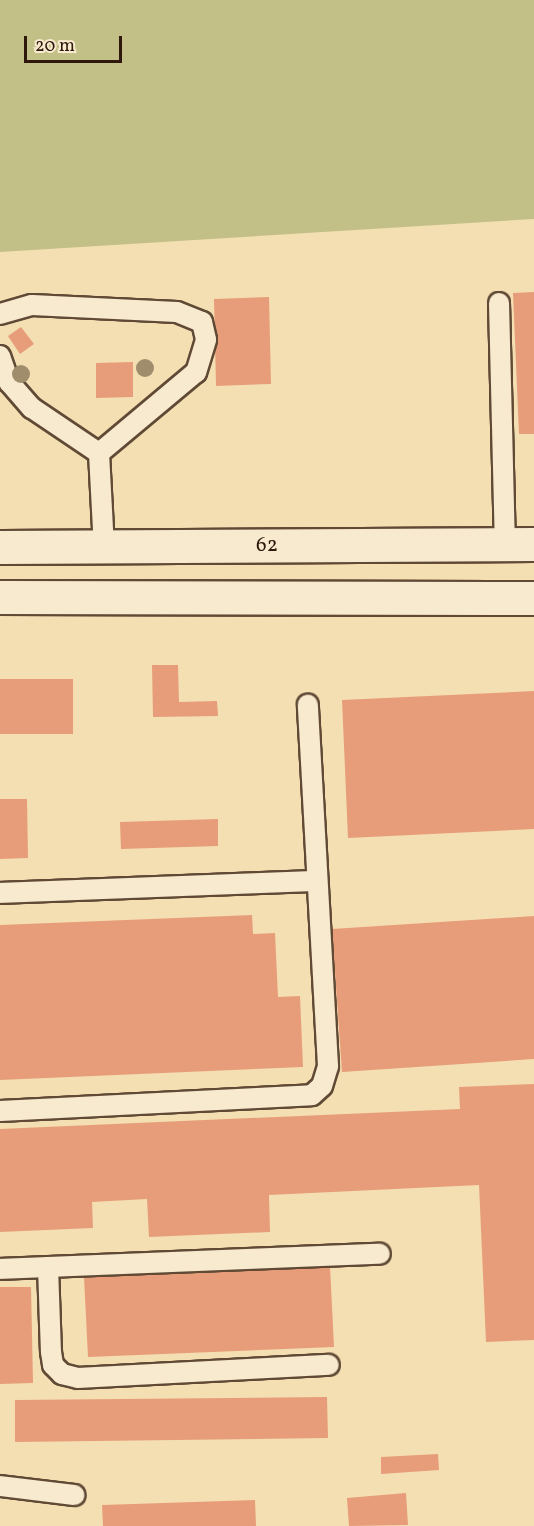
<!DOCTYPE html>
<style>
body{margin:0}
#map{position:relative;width:534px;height:1526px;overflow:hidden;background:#f4dfb3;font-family:Vollkorn,serif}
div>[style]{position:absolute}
.green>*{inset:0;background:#c3c087}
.building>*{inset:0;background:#e79d79}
.roads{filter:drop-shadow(2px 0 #604a36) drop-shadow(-2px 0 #604a36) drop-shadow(0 2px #604a36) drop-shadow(0 -2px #604a36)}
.lane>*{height:20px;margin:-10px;padding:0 10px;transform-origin:10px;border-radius:10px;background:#f8eace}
.secondary>*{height:33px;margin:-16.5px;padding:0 16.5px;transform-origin:16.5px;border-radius:16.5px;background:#f8eace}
.trees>*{width:18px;height:18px;margin:-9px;border-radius:50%;background:#a08d6c}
span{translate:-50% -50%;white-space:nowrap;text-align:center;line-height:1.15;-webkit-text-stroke:4.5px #f8eace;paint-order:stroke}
.street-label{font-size:21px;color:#2e180d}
.scale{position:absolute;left:24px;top:36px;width:98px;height:27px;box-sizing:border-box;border:3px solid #2e180d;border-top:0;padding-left:8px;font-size:18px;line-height:21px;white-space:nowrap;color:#2e180d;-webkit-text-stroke:4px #f8eace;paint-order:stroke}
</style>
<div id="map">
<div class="green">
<i style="clip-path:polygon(0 0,534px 0,534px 219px,0 252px)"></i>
</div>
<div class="building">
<i style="clip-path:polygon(534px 292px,534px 434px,519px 434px,513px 293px)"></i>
<i style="clip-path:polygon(269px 297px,271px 384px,216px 386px,214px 299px)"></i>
<i style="clip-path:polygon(21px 327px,34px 344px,20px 354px,8px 336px)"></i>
<i style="clip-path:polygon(133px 362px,133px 397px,96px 398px,96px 363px)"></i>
<i style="clip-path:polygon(152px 665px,178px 665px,179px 702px,217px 701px,218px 716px,153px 717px)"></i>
<i style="clip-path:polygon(0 679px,73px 679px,73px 734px,0 734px)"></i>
<i style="clip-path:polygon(534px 691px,534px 829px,348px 838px,342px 700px)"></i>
<i style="clip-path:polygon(0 799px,27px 799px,28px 858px,0 859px)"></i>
<i style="clip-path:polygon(218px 819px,218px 846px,121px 849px,120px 822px)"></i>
<i style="clip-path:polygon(252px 915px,253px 934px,275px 933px,278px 997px,300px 996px,303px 1067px,0 1080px,0 925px)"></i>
<i style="clip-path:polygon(534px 916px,534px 1059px,342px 1072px,332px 929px)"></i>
<i style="clip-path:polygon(534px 1084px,534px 1340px,486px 1342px,479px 1185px,269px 1195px,270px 1232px,149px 1237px,147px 1199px,92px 1202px,93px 1228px,0 1232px,0 1129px,460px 1109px,459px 1087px)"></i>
<i style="clip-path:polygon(330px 1266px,334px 1347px,88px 1357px,84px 1277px)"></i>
<i style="clip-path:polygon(0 1287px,31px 1287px,33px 1383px,0 1384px)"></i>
<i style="clip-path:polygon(327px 1397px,328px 1438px,15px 1442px,15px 1400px)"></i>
<i style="clip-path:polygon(438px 1454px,439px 1470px,381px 1474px,381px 1457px)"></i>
<i style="clip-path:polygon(406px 1493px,408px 1525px,349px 1526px,347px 1498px)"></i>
<i style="clip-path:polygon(255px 1500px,256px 1526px,103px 1526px,102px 1505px)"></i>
</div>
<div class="roads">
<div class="lane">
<i style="left:499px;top:303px;width:241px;rotate:88.6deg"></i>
<i style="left:0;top:314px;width:33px;rotate:-16deg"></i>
<i style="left:32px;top:305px;width:145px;rotate:2.8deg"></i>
<i style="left:177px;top:312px;width:27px;rotate:22deg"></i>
<i style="left:202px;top:322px;width:18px;rotate:77deg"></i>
<i style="left:206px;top:340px;width:34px;rotate:107deg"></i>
<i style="left:196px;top:372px;width:126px;rotate:140.1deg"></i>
<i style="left:0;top:356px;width:28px;rotate:71deg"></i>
<i style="left:9px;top:382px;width:35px;rotate:49deg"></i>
<i style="left:32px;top:408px;width:81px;rotate:33.9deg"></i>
<i style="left:99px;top:453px;width:94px;rotate:87deg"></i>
<i style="left:0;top:893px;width:317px;rotate:-2.2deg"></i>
<i style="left:0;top:1111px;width:312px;rotate:-2.9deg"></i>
<i style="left:312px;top:1095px;width:13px;rotate:-42deg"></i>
<i style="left:322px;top:1086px;width:21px;rotate:-73deg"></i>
<i style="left:328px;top:1066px;width:362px;rotate:-93.2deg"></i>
<i style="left:48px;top:1267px;width:85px;rotate:88deg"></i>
<i style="left:51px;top:1352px;width:13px;rotate:81deg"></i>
<i style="left:53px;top:1365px;width:13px;rotate:45deg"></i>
<i style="left:62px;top:1374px;width:16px;rotate:14deg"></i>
<i style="left:78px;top:1378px;width:251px;rotate:-3deg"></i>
<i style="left:0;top:1269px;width:380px;rotate:-2.3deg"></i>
<i style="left:0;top:1486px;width:75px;rotate:6.9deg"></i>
</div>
<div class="secondary">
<i style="left:0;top:547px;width:534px;rotate:-0.32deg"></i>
<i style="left:0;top:597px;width:534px;rotate:0.11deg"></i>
</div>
</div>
<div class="trees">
<i style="left:145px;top:368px"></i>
<i style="left:21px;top:374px"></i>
</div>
<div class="street-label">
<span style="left:267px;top:546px">62</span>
</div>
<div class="scale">20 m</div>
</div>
